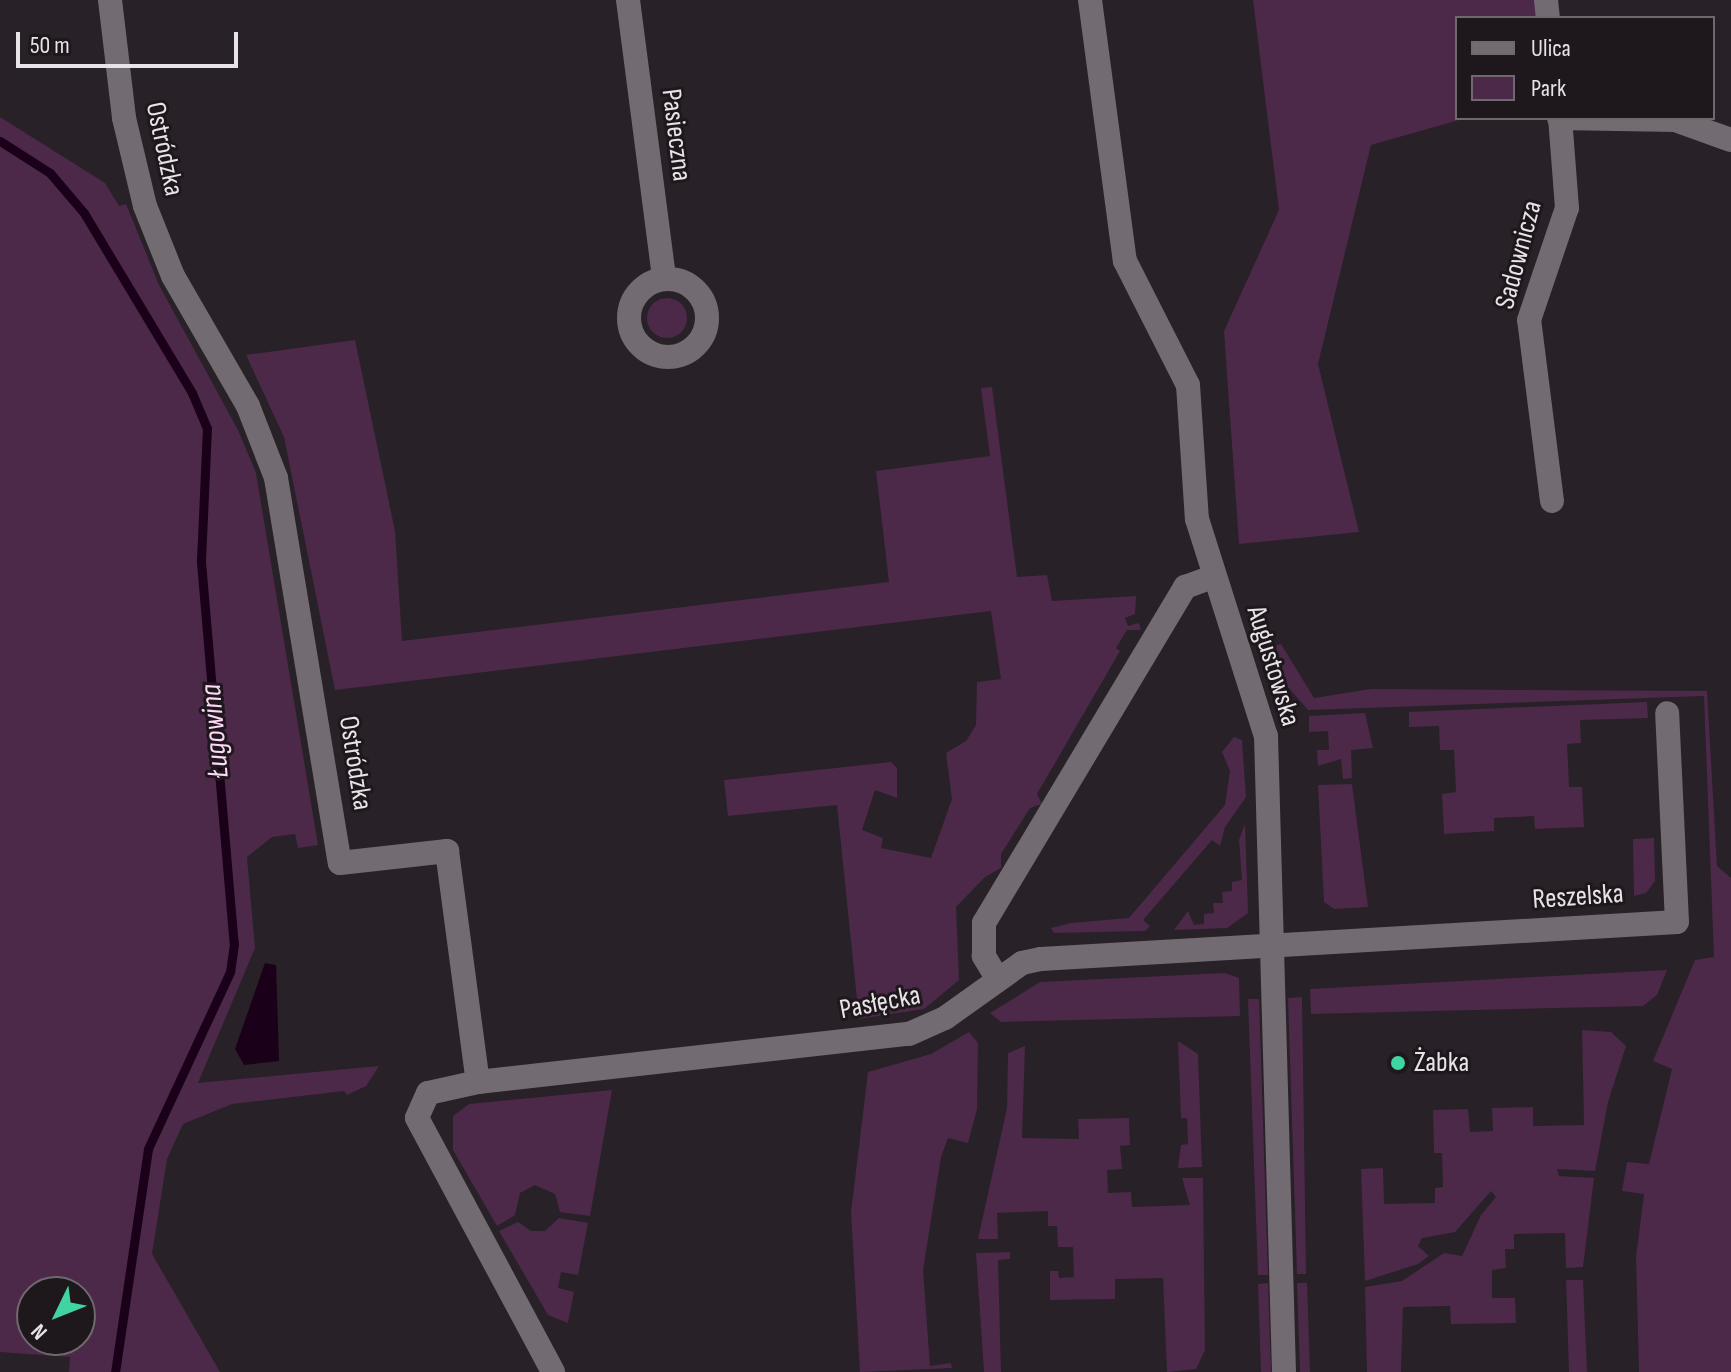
<!DOCTYPE html>
<meta charset="utf-8">
<style>
body{margin:0}
#map{position:relative;width:1731px;height:1372px;overflow:hidden;background:#282127;font-family:"Sofia Sans Condensed",sans-serif}
div>[style]{position:absolute}
.green>*{inset:0;background:#4c2849}
.round{border-radius:50%}
.water>*{inset:0;background:#1b001a}
.stream>*{height:9px;margin:-4.5px;padding:0 4.5px;transform-origin:4.5px;border-radius:4.5px;background:#1b001a}
.minor>*{height:24px;margin:-12px;padding:0 12px;transform-origin:12px;border-radius:12px;background:#736b72}
.minor>.ring{margin:-12px;padding:0;box-sizing:content-box;background:none;border:24px solid #736b72;border-radius:50%}
.dots>*{width:22px;height:22px;translate:-50% -50%;box-sizing:border-box;border:4px solid #1e181d;border-radius:50%}
span{translate:-50% -50%;white-space:nowrap;text-align:center;line-height:1.15;-webkit-text-stroke:6px #1e181d;paint-order:stroke}
.street-label{font-size:28px;color:#e8e3e7}
.poi-label{font-size:28px;color:#e8e3e7}
.left{translate:0 -50%;text-align:left}
.water-label{font-size:30px;color:#fdd6f8;font-style:italic}
.legend{position:absolute;left:1455px;top:16px;width:260px;height:104px;box-sizing:border-box;background:#1e181d;border:2px solid #6f696e;margin:0;padding:10px 14px;list-style:none;font-size:24px;color:#e8e3e7}
.legend li{display:flex;align-items:center;gap:16px;height:40px}
.legend b{width:40px;border:2px solid #6f696e}
.north{position:absolute;left:16px;top:1276px;width:80px;height:80px;box-sizing:border-box;background:#1e181d;border:2px solid #6f696e;border-radius:50%;rotate:227deg;font-size:22px;font-weight:700;line-height:32px;text-align:center;color:#e8e3e7}
.north::after{content:'';display:block;margin:auto;width:28px;height:36px;background:#3fd4a2;clip-path:polygon(50% 0,100% 100%,50% 72%,0 100%)}
.scale{position:absolute;left:16px;top:32px;width:222px;height:36px;box-sizing:border-box;border:4px solid #e8e3e7;border-top:0;padding-left:10px;font-size:24px;line-height:28px;white-space:nowrap;color:#e8e3e7;-webkit-text-stroke:6px #1e181d;paint-order:stroke}
</style>
<div id="map">
<div class="green">
<i style="clip-path:polygon(1253px 0,1539px 0,1541px 18px,1457px 18px,1457px 118px,1466px 118px,1371px 145px,1318px 364px,1359px 532px,1239px 544px,1224px 331px,1279px 210px)"></i>
<i style="clip-path:polygon(evenodd,0 117px,105px 183px,119px 206px,126px 204px,159px 285px,238px 430px,256px 473px,318px 845px,298px 848px,295px 834px,272px 837px,247px 857px,255px 948px,198px 1083px,379px 1066px,366px 1086px,347px 1095px,344px 1091px,232px 1104px,183px 1124px,167px 1159px,152px 1254px,220px 1372px,69px 1372px,70px 1357px,0 1352px,0 117px,32px 1292px,80px 1292px,80px 1340px,32px 1340px,32px 1292px)"></i>
<i class="round" style="left:647px;top:298px;width:40px;height:40px"></i>
<i style="clip-path:polygon(355px 340px,395px 531px,402px 641px,889px 582px,876px 471px,990px 456px,981px 388px,992px 387px,1017px 577px,1047px 575px,1052px 601px,1136px 596px,1135px 614px,1125px 618px,1128px 626px,1139px 623px,1141px 630px,1127px 630px,1116px 648px,1120px 651px,1037px 794px,1042px 804px,1030px 808px,1001px 854px,1001px 868px,985px 877px,956px 907px,959px 980px,924px 1009px,859px 1019px,837px 805px,728px 816px,724px 780px,891px 762px,897px 768px,897px 798px,875px 790px,862px 830px,883px 838px,881px 848px,931px 858px,952px 799px,946px 753px,966px 741px,976px 725px,977px 682px,1001px 679px,991px 611px,335px 690px,284px 437px,246px 355px)"></i>
<i style="clip-path:polygon(1281px 644px,1314px 698px,1371px 689px,1707px 691px,1717px 866px,1731px 878px,1731px 1372px,1639px 1372px,1636px 1257px,1644px 1194px,1622px 1191px,1627px 1162px,1649px 1164px,1672px 1069px,1653px 1061px,1695px 960px,1714px 957px,1704px 696px,1308px 710px,1281px 679px,1270px 648px)"></i>
<i style="clip-path:polygon(1647px 702px,1648px 718px,1580px 720px,1581px 743px,1567px 744px,1568px 763px,1569px 787px,1582px 787px,1584px 827px,1535px 829px,1534px 816px,1494px 818px,1494px 831px,1444px 834px,1442px 794px,1456px 792px,1454px 750px,1440px 750px,1439px 726px,1409px 727px,1409px 712px)"></i>
<i style="clip-path:polygon(1365px 713px,1373px 748px,1351px 750px,1352px 778px,1343px 779px,1341px 759px,1318px 766px,1317px 750px,1329px 750px,1328px 731px,1309px 732px,1309px 716px)"></i>
<i style="clip-path:polygon(1234px 737px,1242px 740px,1246px 797px,1225px 827px,1220px 846px,1212px 840px,1143px 920px,1150px 926px,1145px 931px,1054px 933px,1051px 928px,1071px 923px,1129px 918px,1225px 805px,1230px 771px,1222px 752px)"></i>
<i style="clip-path:polygon(1352px 784px,1368px 907px,1334px 909px,1324px 902px,1318px 785px)"></i>
<i style="clip-path:polygon(1245px 824px,1248px 913px,1227px 928px,1174px 930px,1188px 911px,1194px 925px,1204px 924px,1204px 914px,1214px 913px,1213px 903px,1223px 903px,1222px 892px,1232px 891px,1232px 882px,1242px 880px,1239px 840px)"></i>
<i style="clip-path:polygon(1654px 838px,1655px 881px,1646px 893px,1634px 896px,1633px 839px)"></i>
<i style="clip-path:polygon(1667px 970px,1657px 995px,1643px 1006px,1311px 1014px,1310px 989px)"></i>
<i style="clip-path:polygon(1225px 973px,1239px 978px,1240px 1016px,1001px 1022px,990px 1013px,1040px 982px)"></i>
<i style="clip-path:polygon(1302px 997px,1306px 1274px,1297px 1274px,1288px 998px)"></i>
<i style="clip-path:polygon(1248px 999px,1259px 999px,1268px 1275px,1258px 1275px)"></i>
<i style="clip-path:polygon(1582px 1030px,1611px 1032px,1626px 1046px,1608px 1102px,1595px 1171px,1557px 1169px,1559px 1176px,1594px 1178px,1583px 1267px,1566px 1268px,1565px 1233px,1514px 1234px,1514px 1249px,1505px 1249px,1506px 1268px,1492px 1270px,1492px 1298px,1515px 1298px,1516px 1323px,1451px 1324px,1450px 1306px,1403px 1307px,1401px 1372px,1367px 1372px,1365px 1287px,1402px 1281px,1444px 1253px,1462px 1256px,1481px 1215px,1496px 1197px,1491px 1191px,1455px 1232px,1422px 1238px,1418px 1246px,1429px 1256px,1418px 1264px,1365px 1281px,1361px 1169px,1383px 1168px,1384px 1204px,1435px 1203px,1435px 1188px,1443px 1187px,1442px 1153px,1434px 1153px,1433px 1110px,1468px 1109px,1470px 1132px,1493px 1131px,1492px 1108px,1533px 1107px,1533px 1126px,1584px 1125px)"></i>
<i style="clip-path:polygon(969px 1032px,978px 1043px,977px 1109px,968px 1143px,948px 1138px,941px 1157px,923px 1270px,930px 1366px,951px 1363px,952px 1368px,860px 1372px,851px 1212px,868px 1072px,931px 1054px)"></i>
<i style="clip-path:polygon(1178px 1041px,1198px 1054px,1202px 1167px,1178px 1168px,1181px 1145px,1188px 1144px,1187px 1118px,1181px 1118px)"></i>
<i style="clip-path:polygon(1025px 1046px,1022px 1138px,1079px 1139px,1078px 1119px,1129px 1118px,1130px 1145px,1120px 1146px,1122px 1169px,1107px 1170px,1108px 1193px,1131px 1192px,1132px 1207px,1190px 1205px,1182px 1178px,1203px 1178px,1205px 1350px,1196px 1369px,1167px 1372px,1163px 1278px,1115px 1279px,1115px 1299px,1050px 1300px,1050px 1271px,1058px 1271px,1059px 1278px,1074px 1277px,1073px 1247px,1058px 1247px,1057px 1226px,1048px 1226px,1048px 1211px,997px 1213px,998px 1239px,978px 1239px,1007px 1108px,1008px 1053px)"></i>
<i style="clip-path:polygon(612px 1090px,590px 1216px,560px 1212px,555px 1194px,535px 1185px,520px 1193px,515px 1215px,497px 1226px,453px 1150px,453px 1116px,469px 1104px)"></i>
<i style="clip-path:polygon(559px 1218px,588px 1223px,578px 1275px,561px 1272px,558px 1288px,574px 1292px,568px 1323px,548px 1315px,499px 1231px,518px 1222px,531px 1231px,545px 1231px)"></i>
<i style="clip-path:polygon(1010px 1252px,1010px 1259px,998px 1260px,1001px 1372px,984px 1372px,976px 1253px)"></i>
<i style="clip-path:polygon(1566px 1280px,1583px 1280px,1587px 1372px,1569px 1372px)"></i>
<i style="clip-path:polygon(1268px 1283px,1271px 1372px,1261px 1372px,1258px 1284px)"></i>
<i style="clip-path:polygon(1297px 1283px,1307px 1283px,1310px 1372px,1300px 1372px)"></i>
</div>
<div class="water">
<i style="clip-path:polygon(265px 963px,276px 965px,279px 1061px,244px 1065px,235px 1049px)"></i>
</div>
<div class="stream">
<i style="left:0;top:141px;width:59px;rotate:32.6deg"></i>
<i style="left:50px;top:173px;width:52px;rotate:49.6deg"></i>
<i style="left:84px;top:213px;width:210px;rotate:59deg"></i>
<i style="left:192px;top:393px;width:38px;rotate:67deg"></i>
<i style="left:207px;top:428px;width:134px;rotate:92.6deg"></i>
<i style="left:201px;top:562px;width:383px;rotate:85.1deg"></i>
<i style="left:234px;top:944px;width:28px;rotate:98deg"></i>
<i style="left:230px;top:972px;width:195px;rotate:114.9deg"></i>
<i style="left:148px;top:1149px;width:225px;rotate:98.4deg"></i>
</div>
<div class="minor">
<i style="left:110px;top:0;width:119px;rotate:83.2deg"></i>
<i style="left:124px;top:118px;width:90px;rotate:76.6deg"></i>
<i style="left:145px;top:206px;width:75px;rotate:68.2deg"></i>
<i style="left:173px;top:276px;width:150px;rotate:60deg"></i>
<i style="left:248px;top:406px;width:77px;rotate:68.7deg"></i>
<i style="left:276px;top:478px;width:390px;rotate:80.6deg"></i>
<i style="left:340px;top:863px;width:108px;rotate:-6.4deg"></i>
<i style="left:447px;top:851px;width:233px;rotate:82.4deg"></i>
<i style="left:478px;top:1082px;width:51px;rotate:167.6deg"></i>
<i style="left:428px;top:1093px;width:27px;rotate:114deg"></i>
<i style="left:417px;top:1118px;width:288px;rotate:61.8deg"></i>
<i style="left:628px;top:0;width:281px;rotate:82.6deg"></i>
<i style="left:1090px;top:0;width:263px;rotate:82.4deg"></i>
<i style="left:1125px;top:261px;width:139px;rotate:63.1deg"></i>
<i style="left:1188px;top:385px;width:134px;rotate:86.2deg"></i>
<i style="left:1197px;top:519px;width:228px;rotate:72.4deg"></i>
<i style="left:1266px;top:736px;width:636px;rotate:88.38deg"></i>
<i style="left:1546px;top:0;width:18px;rotate:84deg"></i>
<i style="left:1559px;top:118px;width:116px;rotate:1deg"></i>
<i style="left:1675px;top:120px;width:59px;rotate:19.7deg"></i>
<i class="ring" style="left:629px;top:279px;width:54px;height:54px"></i>
<i style="left:1552px;top:501px;width:182px;rotate:-97.2deg"></i>
<i style="left:1529px;top:320px;width:118px;rotate:-71.3deg"></i>
<i style="left:1567px;top:208px;width:90px;rotate:-94.4deg"></i>
<i style="left:997px;top:978px;width:26px;rotate:-121deg"></i>
<i style="left:984px;top:956px;width:33px;rotate:-90deg"></i>
<i style="left:984px;top:923px;width:392px;rotate:-59.1deg"></i>
<i style="left:1185px;top:587px;width:30px;rotate:-20deg"></i>
<i style="left:478px;top:1082px;width:434px;rotate:-6.4deg"></i>
<i style="left:909px;top:1034px;width:39px;rotate:-24deg"></i>
<i style="left:945px;top:1018px;width:95px;rotate:-35.5deg"></i>
<i style="left:1022px;top:963px;width:19px;rotate:-12deg"></i>
<i style="left:1041px;top:959px;width:637px;rotate:-3.33deg"></i>
<i style="left:1677px;top:922px;width:209px;rotate:-92.7deg"></i>
</div>
<div class="dots">
<i style="left:1398px;top:1063px;background:#3fd4a2"></i>
</div>
<div class="street-label">
<span style="left:676px;top:135px;rotate:83deg">Pasieczna</span>
<span style="left:164px;top:149px;rotate:78deg">Ostródzka</span>
<span style="left:1519px;top:255px;rotate:-75deg">Sadownicza</span>
<span style="left:1273px;top:666px;rotate:73deg">Augustowska</span>
<span style="left:355px;top:763px;rotate:81deg">Ostródzka</span>
<span style="left:1578px;top:897px;rotate:-4deg">Reszelska</span>
<span style="left:880px;top:1003px;rotate:-11deg">Pasłęcka</span>
</div>
<div class="poi-label">
<span class="left" style="left:1414px;top:1063px">Żabka</span>
</div>
<div class="water-label">
<span style="left:215px;top:731px;rotate:-95deg">Ługowina</span>
</div>
<ul class="legend">
<li><b style="height:10px;background:#736b72"></b>Ulica</li>
<li><b style="height:22px;background:#4c2849"></b>Park</li>
</ul>
<div class="north">N</div>
<div class="scale">50 m</div>
</div>
